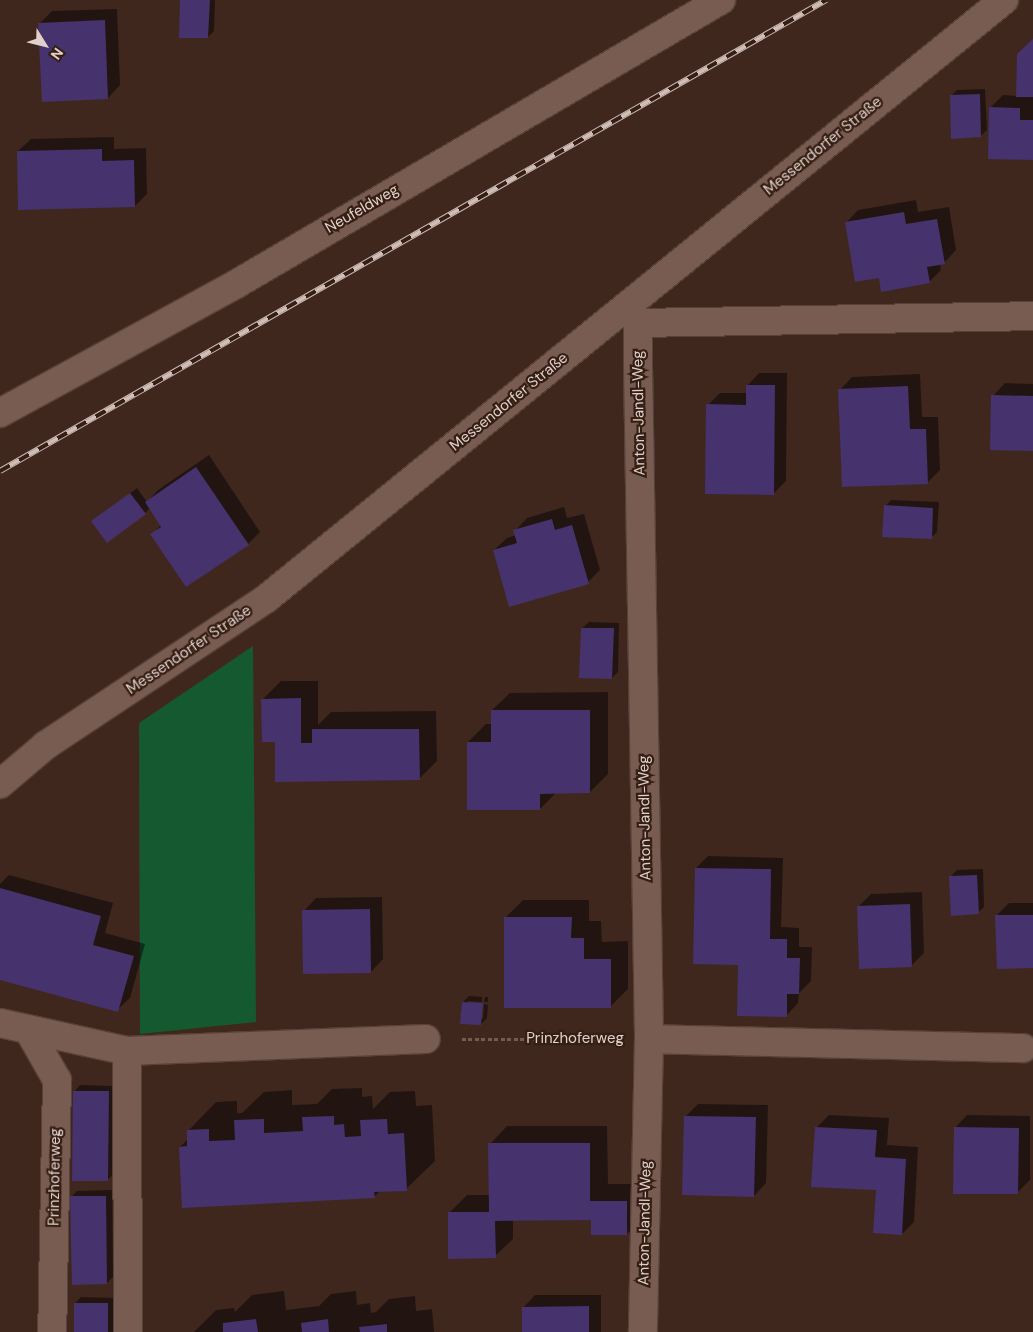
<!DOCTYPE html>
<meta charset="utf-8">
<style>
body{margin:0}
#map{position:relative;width:1033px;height:1332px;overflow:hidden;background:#40271e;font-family:"DM Sans",sans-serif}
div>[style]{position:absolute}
.green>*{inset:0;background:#155931}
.shadow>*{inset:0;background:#0007}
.building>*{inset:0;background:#46326d}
.path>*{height:3px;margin-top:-1.5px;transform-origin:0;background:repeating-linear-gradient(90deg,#725b53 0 4px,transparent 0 6.5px)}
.roads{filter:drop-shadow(1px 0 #57423a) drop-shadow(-1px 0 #57423a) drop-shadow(0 1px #57423a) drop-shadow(0 -1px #57423a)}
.minor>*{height:28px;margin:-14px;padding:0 14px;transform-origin:14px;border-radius:14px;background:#785c51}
.tertiary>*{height:28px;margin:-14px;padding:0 14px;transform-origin:14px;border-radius:14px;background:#785c51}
.rail>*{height:5.5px;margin-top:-2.75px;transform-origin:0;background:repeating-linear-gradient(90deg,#351e14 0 11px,#cfbdb7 0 22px);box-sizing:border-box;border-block:1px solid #cfbdb7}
span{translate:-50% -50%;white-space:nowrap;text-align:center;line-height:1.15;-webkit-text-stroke:4.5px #351e14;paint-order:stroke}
.street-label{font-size:15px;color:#e2d1cb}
.north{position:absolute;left:20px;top:20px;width:50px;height:50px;-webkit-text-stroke:4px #351e14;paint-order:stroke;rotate:126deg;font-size:14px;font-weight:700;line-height:20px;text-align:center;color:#e2d1cb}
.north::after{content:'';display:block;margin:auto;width:18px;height:22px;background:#e2d1cb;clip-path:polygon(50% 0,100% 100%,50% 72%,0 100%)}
</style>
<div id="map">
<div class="green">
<i style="clip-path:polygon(253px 646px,256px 1022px,140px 1034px,139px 723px)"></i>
</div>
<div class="shadow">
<i style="clip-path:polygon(181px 0,215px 0,214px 31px,208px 37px)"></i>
<i style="clip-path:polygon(117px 9px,120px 85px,108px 98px,40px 23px,52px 11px)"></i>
<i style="clip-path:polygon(1033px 40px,1033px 159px,990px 108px,1003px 95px,1017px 96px)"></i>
<i style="clip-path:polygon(985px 89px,987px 130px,981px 136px,951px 96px,957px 90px)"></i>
<i style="clip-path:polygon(114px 137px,114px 149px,146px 148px,147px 194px,135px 206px,18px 151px,31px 139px)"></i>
<i style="clip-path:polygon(916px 200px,918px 212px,949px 207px,956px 250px,944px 263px,940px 263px,941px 270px,929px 282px,880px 276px,846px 223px,858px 210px)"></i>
<i style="clip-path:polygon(759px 373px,787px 373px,786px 481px,774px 493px,708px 405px,720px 393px,747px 393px,747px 386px)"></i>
<i style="clip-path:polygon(920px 374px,922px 417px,938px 417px,940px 470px,927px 483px,840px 390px,852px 377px)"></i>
<i style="clip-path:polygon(1005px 383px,1033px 384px,1033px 449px,993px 396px)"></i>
<i style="clip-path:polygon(209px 455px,260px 532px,248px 544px,152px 534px,161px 525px,150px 508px,145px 513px,93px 521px,137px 488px,147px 502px,158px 490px)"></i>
<i style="clip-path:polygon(891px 500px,939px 502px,937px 532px,931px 538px,885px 506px)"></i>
<i style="clip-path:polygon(564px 507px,567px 518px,584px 514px,600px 570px,588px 582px,494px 550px,507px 538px,516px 535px,515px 531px,527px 518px)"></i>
<i style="clip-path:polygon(589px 622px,619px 623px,618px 672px,612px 678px,582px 628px)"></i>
<i style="clip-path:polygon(281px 681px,318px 681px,318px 725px,331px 712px,436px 711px,437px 761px,419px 779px,276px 741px,263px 699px)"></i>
<i style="clip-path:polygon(608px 692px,608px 774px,590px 792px,556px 793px,540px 809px,468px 742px,486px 724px,493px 724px,492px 710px,510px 693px)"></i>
<i style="clip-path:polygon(708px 856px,783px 858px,781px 927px,799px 928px,799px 947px,812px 947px,811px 981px,799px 993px,798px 1003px,786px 1016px,740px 963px,696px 868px)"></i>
<i style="clip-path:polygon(983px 869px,984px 907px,978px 913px,951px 876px,957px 870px)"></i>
<i style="clip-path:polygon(9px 875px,113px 903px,105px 933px,145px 944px,130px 998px,117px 1010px,0 978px,0 884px)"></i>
<i style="clip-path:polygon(922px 892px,924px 953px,912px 965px,859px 906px,871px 894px)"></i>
<i style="clip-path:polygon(382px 897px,383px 959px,371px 972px,304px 911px,316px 898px)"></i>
<i style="clip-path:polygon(523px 900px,589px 900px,589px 921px,601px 921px,602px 942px,628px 941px,628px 989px,610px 1007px,505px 918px)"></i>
<i style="clip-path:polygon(1009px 903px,1033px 903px,1033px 967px,997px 915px)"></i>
<i style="clip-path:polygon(469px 996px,482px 997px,482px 1002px,467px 1001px,480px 1019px,483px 1019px,484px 1004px,488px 1005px,487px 1018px,481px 1024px,463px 1002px)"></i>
<i style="clip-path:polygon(485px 997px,488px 997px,488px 1002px,484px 1002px)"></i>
<i style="clip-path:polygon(80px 1085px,115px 1086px,114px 1174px,107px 1180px,74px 1092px)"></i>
<i style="clip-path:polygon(362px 1088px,362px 1097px,372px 1096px,373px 1109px,390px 1092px,415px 1091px,416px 1106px,432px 1105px,435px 1161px,406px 1189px,381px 1190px,374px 1197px,180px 1147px,188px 1139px,188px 1131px,216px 1102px,237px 1101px,237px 1113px,242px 1113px,264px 1092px,292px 1090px,292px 1105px,317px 1104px,332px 1089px)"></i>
<i style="clip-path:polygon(698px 1104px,768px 1105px,766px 1183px,754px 1196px,686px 1116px)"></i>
<i style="clip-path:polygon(829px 1115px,889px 1118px,887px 1145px,918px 1147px,914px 1222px,902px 1234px,877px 1189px,816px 1128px)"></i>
<i style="clip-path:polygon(967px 1115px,1030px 1116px,1030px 1180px,1017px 1193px,955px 1128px)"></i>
<i style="clip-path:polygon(507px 1126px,607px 1126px,608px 1184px,645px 1184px,645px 1216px,627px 1234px,592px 1219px,513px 1219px,513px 1239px,495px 1256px,449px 1213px,467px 1195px,490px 1195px,490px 1144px)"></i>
<i style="clip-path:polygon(112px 1190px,113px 1277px,107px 1283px,71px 1197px,77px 1191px)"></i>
<i style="clip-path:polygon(284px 1291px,286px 1310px,319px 1306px,331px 1294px,356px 1291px,357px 1305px,370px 1303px,371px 1313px,376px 1312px,389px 1299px,415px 1296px,416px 1311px,432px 1309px,434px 1332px,194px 1332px,216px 1310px,234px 1308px,235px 1312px,252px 1295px)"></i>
<i style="clip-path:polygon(535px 1295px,601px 1295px,601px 1332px,523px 1332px,523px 1308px)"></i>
<i style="clip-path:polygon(81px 1297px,114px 1298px,114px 1332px,75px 1332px,75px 1303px)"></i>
</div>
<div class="building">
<i style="clip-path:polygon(180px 0,210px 0,208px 38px,179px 38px)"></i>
<i style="clip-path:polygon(105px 20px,108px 99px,42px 102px,38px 23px)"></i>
<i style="clip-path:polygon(1033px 39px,1033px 97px,1016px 97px,1017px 54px)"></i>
<i style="clip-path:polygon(980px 94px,981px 137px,951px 139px,950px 95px)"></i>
<i style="clip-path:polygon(989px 107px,1020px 108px,1020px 120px,1033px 120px,1033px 160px,988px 159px)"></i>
<i style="clip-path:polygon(102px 149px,102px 161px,134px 160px,135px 207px,18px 210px,17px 151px)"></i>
<i style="clip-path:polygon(904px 212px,906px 224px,937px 219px,945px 264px,927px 267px,930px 283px,881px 292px,879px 278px,855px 282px,845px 222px)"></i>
<i style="clip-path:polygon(746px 385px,775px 385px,774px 495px,705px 494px,706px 404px,746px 405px)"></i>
<i style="clip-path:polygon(908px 386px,910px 429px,926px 429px,928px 484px,842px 487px,838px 389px)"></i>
<i style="clip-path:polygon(991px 395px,1033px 396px,1033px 451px,990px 450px)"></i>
<i style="clip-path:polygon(196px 467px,249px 545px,186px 587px,150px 534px,161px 527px,145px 502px)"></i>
<i style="clip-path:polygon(130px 493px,146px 514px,107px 543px,91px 521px)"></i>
<i style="clip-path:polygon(884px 505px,933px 508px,932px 539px,882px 537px)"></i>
<i style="clip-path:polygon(552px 519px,555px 530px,572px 525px,589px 584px,509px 607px,493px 550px,517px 543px,513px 530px)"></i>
<i style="clip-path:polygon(581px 628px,614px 628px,612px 679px,579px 678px)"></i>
<i style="clip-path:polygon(301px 698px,301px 743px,312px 743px,312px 729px,419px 729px,420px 780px,275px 782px,275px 742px,262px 742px,261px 699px)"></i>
<i style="clip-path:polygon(491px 710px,590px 710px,590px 793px,540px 794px,540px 810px,467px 810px,467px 742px,491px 742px)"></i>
<i style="clip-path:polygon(695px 868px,771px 869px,770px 939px,787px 939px,787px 958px,800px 958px,799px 994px,787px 994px,787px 1017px,737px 1016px,738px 965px,693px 964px)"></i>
<i style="clip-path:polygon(977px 875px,979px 914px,951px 916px,949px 876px)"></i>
<i style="clip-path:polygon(0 888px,101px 916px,93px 945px,134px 956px,118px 1012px,0 980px)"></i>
<i style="clip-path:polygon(910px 904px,912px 967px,859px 969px,857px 906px)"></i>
<i style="clip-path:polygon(370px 909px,371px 973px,303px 974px,302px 910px)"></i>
<i style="clip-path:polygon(995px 915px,1033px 915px,1033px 968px,997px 969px)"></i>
<i style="clip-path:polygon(504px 917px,572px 917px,571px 938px,584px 938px,584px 959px,611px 959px,611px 1008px,504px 1008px)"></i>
<i style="clip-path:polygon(462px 1002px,483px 1003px,481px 1025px,460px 1024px)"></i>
<i style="clip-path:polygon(73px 1091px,109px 1091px,108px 1181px,72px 1181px)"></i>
<i style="clip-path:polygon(334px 1116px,334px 1125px,344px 1124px,345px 1137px,361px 1136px,360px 1120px,387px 1119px,388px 1134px,404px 1133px,407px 1191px,374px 1192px,375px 1198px,182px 1208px,179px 1147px,187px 1146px,187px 1130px,209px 1129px,209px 1141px,235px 1140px,234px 1120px,264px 1119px,264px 1133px,303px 1131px,302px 1117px)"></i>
<i style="clip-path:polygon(684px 1116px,756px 1117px,754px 1197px,682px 1195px)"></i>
<i style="clip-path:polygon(815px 1127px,877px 1130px,875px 1157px,906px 1159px,902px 1235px,873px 1233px,876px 1190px,811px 1187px)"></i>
<i style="clip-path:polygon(954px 1127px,1019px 1128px,1018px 1194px,953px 1194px)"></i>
<i style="clip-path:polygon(488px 1143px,590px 1143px,590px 1201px,627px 1201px,627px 1235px,591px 1235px,591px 1220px,495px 1221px,496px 1258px,448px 1259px,448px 1212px,489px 1212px)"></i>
<i style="clip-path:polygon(70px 1196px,106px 1196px,107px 1284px,72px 1285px)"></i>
<i style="clip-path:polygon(74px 1303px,108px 1303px,108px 1332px,74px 1332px)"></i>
<i style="clip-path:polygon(589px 1306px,589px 1332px,522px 1332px,522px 1307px)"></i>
<i style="clip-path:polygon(256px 1319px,258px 1332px,223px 1332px,223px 1323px)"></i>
<i style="clip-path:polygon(328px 1319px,329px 1332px,302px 1332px,301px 1323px)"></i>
<i style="clip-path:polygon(387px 1324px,387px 1332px,360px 1332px,359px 1327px)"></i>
</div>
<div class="path">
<i style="left:462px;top:1039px;width:151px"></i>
</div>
<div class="roads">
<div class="minor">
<i style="left:627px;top:307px;width:19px;rotate:55deg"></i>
<i style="left:638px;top:323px;width:42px;rotate:90deg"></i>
<i style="left:638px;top:365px;width:674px;rotate:89.06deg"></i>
<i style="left:649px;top:1039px;width:293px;rotate:91.2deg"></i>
<i style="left:638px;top:323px;width:395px;rotate:-1deg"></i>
<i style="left:0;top:784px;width:60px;rotate:-40.3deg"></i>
<i style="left:46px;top:745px;width:265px;rotate:-33.6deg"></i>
<i style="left:267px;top:598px;width:949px;rotate:-39.06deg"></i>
<i style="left:0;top:1023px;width:130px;rotate:12.4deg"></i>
<i style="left:127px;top:1051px;width:299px;rotate:-2.3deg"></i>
<i style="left:28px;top:1029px;width:59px;rotate:60.4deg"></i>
<i style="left:57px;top:1080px;width:252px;rotate:91.1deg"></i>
<i style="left:649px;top:1039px;width:374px;rotate:1.4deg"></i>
<i style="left:127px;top:1051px;width:281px;rotate:89.8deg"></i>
</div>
<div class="tertiary">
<i style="left:0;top:413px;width:271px;rotate:-28.6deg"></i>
<i style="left:238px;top:283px;width:560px;rotate:-30.37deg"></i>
</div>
</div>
<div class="rail">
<i style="left:0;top:471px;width:951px;rotate:-29.69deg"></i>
</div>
<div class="street-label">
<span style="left:823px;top:146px;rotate:-39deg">Messendorfer Straße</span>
<span style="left:362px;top:209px;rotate:-30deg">Neufeldweg</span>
<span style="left:509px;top:402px;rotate:-39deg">Messendorfer Straße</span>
<span style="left:639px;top:413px;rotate:-91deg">Anton-Jandl-Weg</span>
<span style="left:189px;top:650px;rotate:-34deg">Messendorfer Straße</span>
<span style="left:645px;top:818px;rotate:-91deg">Anton-Jandl-Weg</span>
<span style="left:575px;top:1039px">Prinzhoferweg</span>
<span style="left:55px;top:1177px;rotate:-89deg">Prinzhoferweg</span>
<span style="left:645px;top:1223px;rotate:-89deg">Anton-Jandl-Weg</span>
</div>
<div class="north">N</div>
</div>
